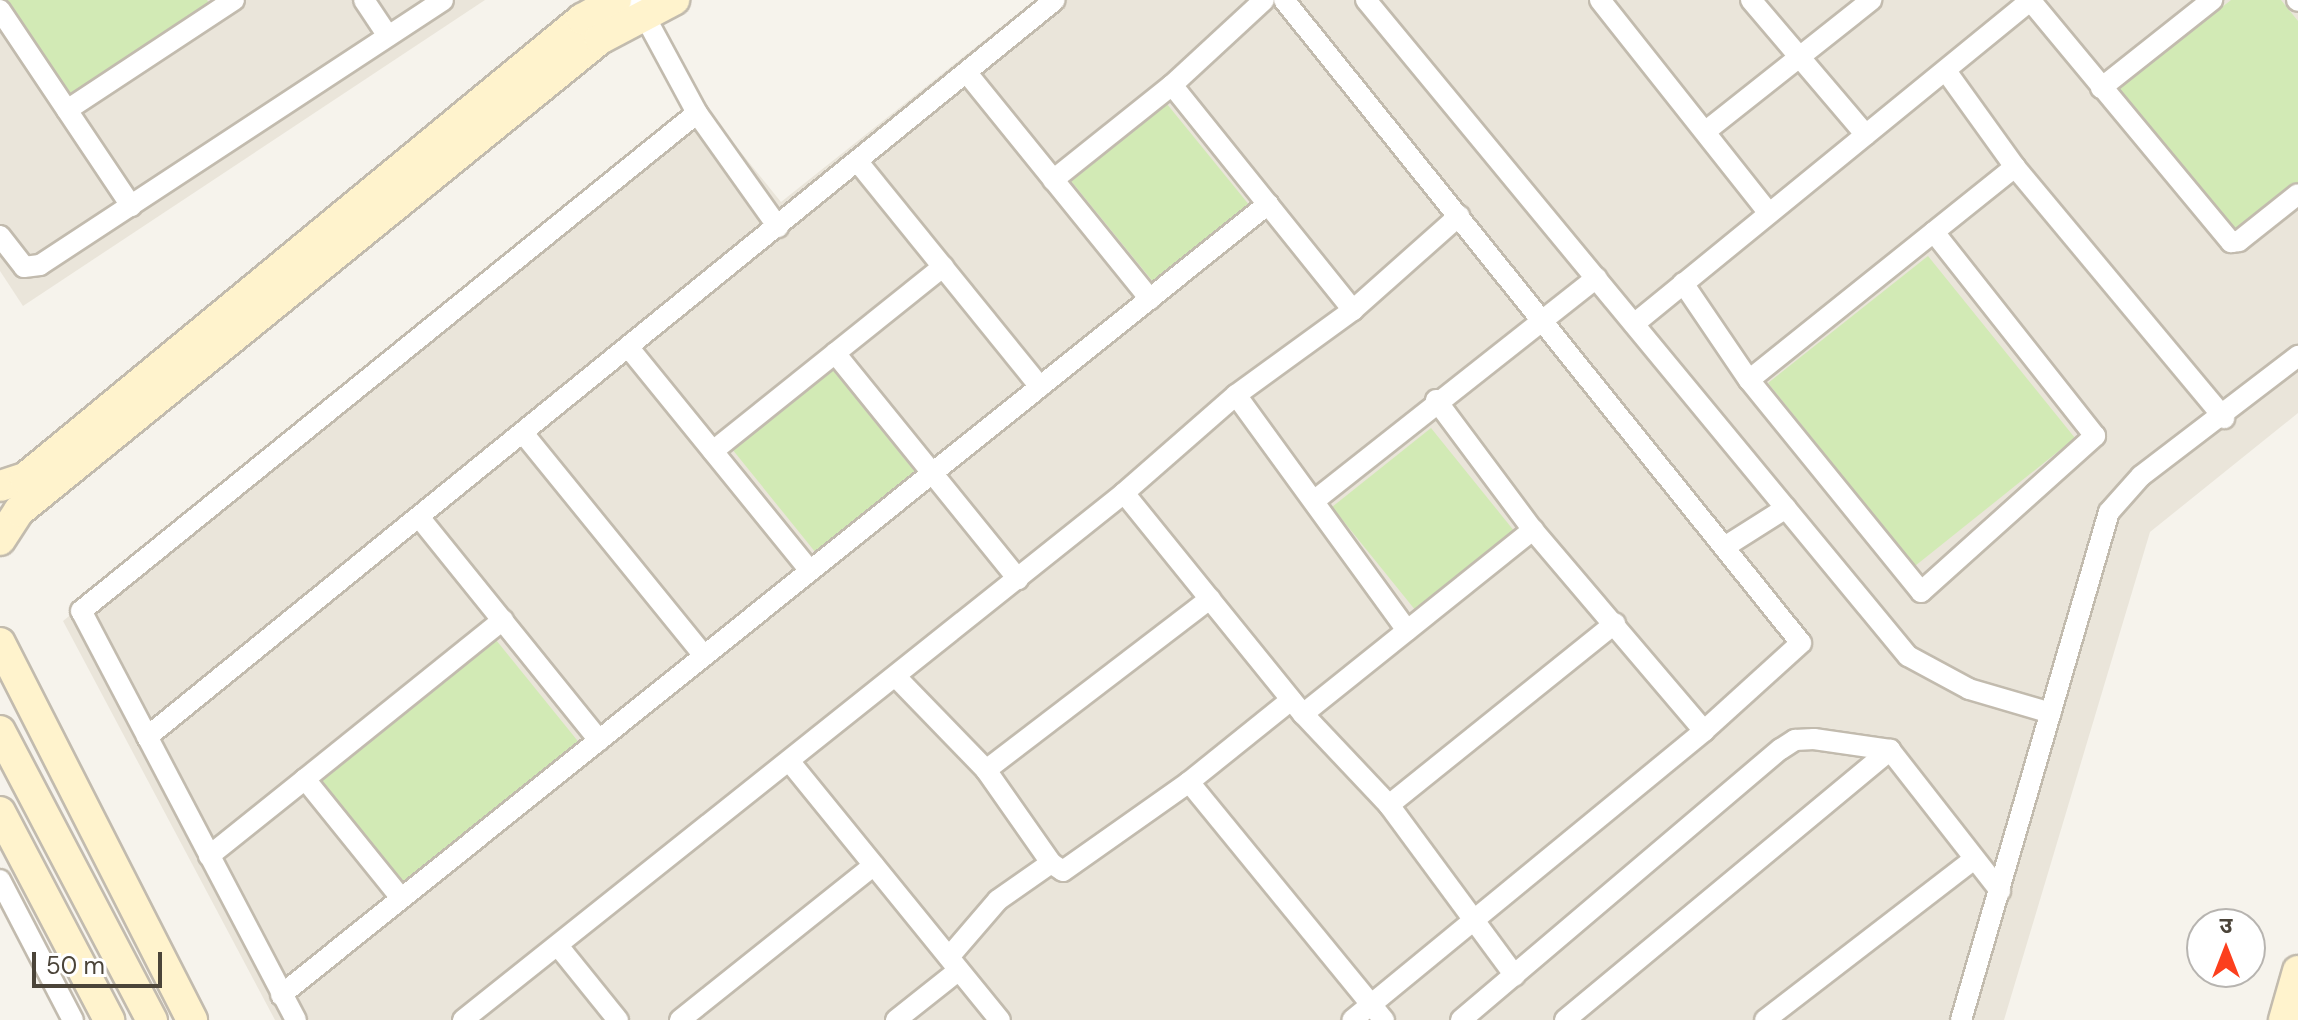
<!DOCTYPE html>
<meta charset="utf-8">
<style>
body{margin:0}
#map{position:relative;width:2298px;height:1020px;overflow:hidden;background:#f6f3ec;font-family:"DM Sans","Noto Sans Devanagari",sans-serif}
div>[style]{position:absolute}
.residential>*{inset:0;background:#eae5da}
.green>*{inset:0;background:#d2eab5}
.roads{filter:drop-shadow(2px 0 #c2bbae) drop-shadow(-2px 0 #c2bbae) drop-shadow(0 2px #c2bbae) drop-shadow(0 -2px #c2bbae)}
.street>*{height:20px;margin:-10px;padding:0 10px;transform-origin:10px;border-radius:10px;background:#fff}
.secondary>*{height:30px;margin:-15px;padding:0 15px;transform-origin:15px;border-radius:15px;background:#fff3cd}
span{translate:-50% -50%;white-space:nowrap;text-align:center;line-height:1.15;-webkit-text-stroke:6px #fff;paint-order:stroke}
.north{position:absolute;left:2186px;top:908px;width:80px;height:80px;box-sizing:border-box;background:#fff;border:2px solid #b7b4b0;border-radius:50%;rotate:0deg;font-size:22px;font-weight:700;line-height:32px;text-align:center;color:#4b4439}
.north::after{content:'';display:block;margin:auto;width:28px;height:36px;background:#fc3f1d;clip-path:polygon(50% 0,100% 100%,50% 72%,0 100%)}
.scale{position:absolute;left:32px;top:952px;width:130px;height:36px;box-sizing:border-box;border:4px solid #4b4439;border-top:0;padding-left:10px;font-size:24px;line-height:28px;white-space:nowrap;color:#4b4439;-webkit-text-stroke:6px #fff;paint-order:stroke}
</style>
<div id="map">
<div class="residential">
<i style="clip-path:polygon(0 0,485px 0,23px 306px,0 271px)"></i>
<i style="clip-path:polygon(1035px 0,2298px 0,2298px 413px,2150px 532px,2004px 1020px,275px 1020px,63px 621px,705px 108px,781px 202px)"></i>
</div>
<div class="green">
<i style="clip-path:polygon(6px 0,207px 0,211px 6px,71px 98px)"></i>
<i style="clip-path:polygon(2231px 0,2281px 0,2298px 21px,2298px 194px,2236px 244px,2114px 93px)"></i>
<i style="clip-path:polygon(1167px 104px,1250px 206px,1154px 283px,1071px 181px)"></i>
<i style="clip-path:polygon(1928px 256px,2075px 438px,1915px 566px,1768px 383px)"></i>
<i style="clip-path:polygon(832px 369px,916px 473px,816px 553px,732px 449px)"></i>
<i style="clip-path:polygon(1431px 428px,1515px 532px,1416px 611px,1332px 507px)"></i>
<i style="clip-path:polygon(496px 640px,581px 745px,406px 885px,321px 781px)"></i>
</div>
<div class="roads">
<div class="street">
<i style="left:364px;top:0;width:43px;rotate:56.3deg"></i>
<i style="left:636px;top:0;width:128px;rotate:61.6deg"></i>
<i style="left:697px;top:113px;width:140px;rotate:54.6deg"></i>
<i style="left:1284px;top:0;width:825px;rotate:51.2deg"></i>
<i style="left:1801px;top:643px;width:131px;rotate:137.8deg"></i>
<i style="left:1704px;top:731px;width:455px;rotate:140.6deg"></i>
<i style="left:1366px;top:0;width:851px;rotate:50.44deg"></i>
<i style="left:1908px;top:656px;width:69px;rotate:28.4deg"></i>
<i style="left:1969px;top:689px;width:85px;rotate:16.3deg"></i>
<i style="left:1600px;top:0;width:272px;rotate:51.6deg"></i>
<i style="left:1751px;top:0;width:177px;rotate:49.6deg"></i>
<i style="left:2030px;top:0;width:315px;rotate:50.3deg"></i>
<i style="left:2231px;top:242px;width:8px;rotate:-7deg"></i>
<i style="left:2239px;top:241px;width:75px;rotate:-38.5deg"></i>
<i style="left:2297px;top:0;width:1px;rotate:45deg"></i>
<i style="left:0;top:10px;width:236px;rotate:56.2deg"></i>
<i style="left:1946px;top:71px;width:118px;rotate:54.3deg"></i>
<i style="left:2015px;top:167px;width:327px;rotate:50.2deg"></i>
<i style="left:967px;top:73px;width:291px;rotate:51deg"></i>
<i style="left:1172px;top:85px;width:289px;rotate:51.2deg"></i>
<i style="left:2101px;top:88px;width:142px;rotate:-38.4deg"></i>
<i style="left:67px;top:110px;width:200px;rotate:-33.4deg"></i>
<i style="left:1706px;top:131px;width:211px;rotate:-38.4deg"></i>
<i style="left:858px;top:162px;width:289px;rotate:51deg"></i>
<i style="left:1053px;top:180px;width:152px;rotate:-38.6deg"></i>
<i style="left:1172px;top:85px;width:125px;rotate:-42.7deg"></i>
<i style="left:0;top:236px;width:39px;rotate:52deg"></i>
<i style="left:24px;top:267px;width:16px;rotate:-7deg"></i>
<i style="left:40px;top:265px;width:482px;rotate:-33.3deg"></i>
<i style="left:1683px;top:283px;width:117px;rotate:55.8deg"></i>
<i style="left:1749px;top:380px;width:273px;rotate:50.9deg"></i>
<i style="left:1921px;top:592px;width:234px;rotate:-41.9deg"></i>
<i style="left:2095px;top:436px;width:260px;rotate:-128.3deg"></i>
<i style="left:1634px;top:324px;width:512px;rotate:-39.22deg"></i>
<i style="left:629px;top:348px;width:287px;rotate:50.9deg"></i>
<i style="left:835px;top:353px;width:291px;rotate:51deg"></i>
<i style="left:1749px;top:380px;width:341px;rotate:-38.7deg"></i>
<i style="left:1236px;top:395px;width:291px;rotate:54deg"></i>
<i style="left:1436px;top:400px;width:162px;rotate:53.3deg"></i>
<i style="left:1533px;top:530px;width:264px;rotate:49.6deg"></i>
<i style="left:523px;top:433px;width:287px;rotate:50.9deg"></i>
<i style="left:713px;top:451px;width:295px;rotate:-38.7deg"></i>
<i style="left:1124px;top:493px;width:284px;rotate:51deg"></i>
<i style="left:1303px;top:714px;width:125px;rotate:46.6deg"></i>
<i style="left:1389px;top:805px;width:212px;rotate:53.6deg"></i>
<i style="left:1314px;top:501px;width:360px;rotate:-38.3deg"></i>
<i style="left:419px;top:517px;width:287px;rotate:51.1deg"></i>
<i style="left:1726px;top:546px;width:71px;rotate:-32.3deg"></i>
<i style="left:896px;top:677px;width:129px;rotate:45.9deg"></i>
<i style="left:986px;top:770px;width:113px;rotate:55deg"></i>
<i style="left:1051px;top:863px;width:14px;rotate:34deg"></i>
<i style="left:1063px;top:871px;width:154px;rotate:-35.2deg"></i>
<i style="left:1189px;top:782px;width:131px;rotate:-38.8deg"></i>
<i style="left:1303px;top:714px;width:295px;rotate:-38.7deg"></i>
<i style="left:147px;top:737px;width:1169px;rotate:-39.07deg"></i>
<i style="left:790px;top:762px;width:333px;rotate:50.9deg"></i>
<i style="left:986px;top:770px;width:282px;rotate:-37.4deg"></i>
<i style="left:1189px;top:782px;width:308px;rotate:50.7deg"></i>
<i style="left:1389px;top:805px;width:290px;rotate:-38.8deg"></i>
<i style="left:209px;top:856px;width:123px;rotate:-38.7deg"></i>
<i style="left:0;top:880px;width:158px;rotate:62.5deg"></i>
<i style="left:401px;top:898px;width:153px;rotate:-128.9deg"></i>
<i style="left:305px;top:779px;width:254px;rotate:-38.8deg"></i>
<i style="left:559px;top:947px;width:94px;rotate:51.1deg"></i>
<i style="left:949px;top:957px;width:75px;rotate:-49.3deg"></i>
<i style="left:998px;top:900px;width:65px;rotate:-34.9deg"></i>
<i style="left:281px;top:995px;width:1265px;rotate:-38.71deg"></i>
<i style="left:296px;top:1020px;width:462px;rotate:-117.7deg"></i>
<i style="left:81px;top:611px;width:792px;rotate:-38.95deg"></i>
<i style="left:463px;top:1020px;width:845px;rotate:-38.56deg"></i>
<i style="left:1124px;top:493px;width:149px;rotate:-41.2deg"></i>
<i style="left:1236px;top:395px;width:145px;rotate:-36deg"></i>
<i style="left:1353px;top:310px;width:142px;rotate:-41.6deg"></i>
<i style="left:680px;top:1020px;width:248px;rotate:-38.6deg"></i>
<i style="left:896px;top:1020px;width:80px;rotate:-38.4deg"></i>
<i style="left:1461px;top:1020px;width:419px;rotate:-40.3deg"></i>
<i style="left:1781px;top:749px;width:17px;rotate:-33deg"></i>
<i style="left:1795px;top:740px;width:19px;rotate:-3deg"></i>
<i style="left:1814px;top:739px;width:77px;rotate:8.2deg"></i>
<i style="left:1565px;top:1020px;width:423px;rotate:-39.7deg"></i>
<i style="left:1890px;top:750px;width:179px;rotate:52deg"></i>
<i style="left:1765px;top:1020px;width:264px;rotate:-37.6deg"></i>
<i style="left:1961px;top:1020px;width:529px;rotate:-73.76deg"></i>
<i style="left:2109px;top:512px;width:48px;rotate:-48.4deg"></i>
<i style="left:2141px;top:476px;width:198px;rotate:-37.4deg"></i>
</div>
<div class="secondary">
<i style="left:0;top:486px;width:26px;rotate:-18deg"></i>
<i style="left:25px;top:478px;width:722px;rotate:-39.49deg"></i>
<i style="left:582px;top:19px;width:39px;rotate:-29deg"></i>
<i style="left:0;top:540px;width:35px;rotate:-57deg"></i>
<i style="left:19px;top:511px;width:749px;rotate:-39.09deg"></i>
<i style="left:600px;top:39px;width:84px;rotate:-27.8deg"></i>
<i style="left:0;top:643px;width:423px;rotate:63deg"></i>
<i style="left:0;top:731px;width:327px;rotate:62.3deg"></i>
<i style="left:0;top:812px;width:235px;rotate:62.3deg"></i>
<i style="left:2284px;top:1020px;width:51px;rotate:-74.1deg"></i>
</div>
</div>
<div class="north">उ</div>
<div class="scale">50 m</div>
</div>
